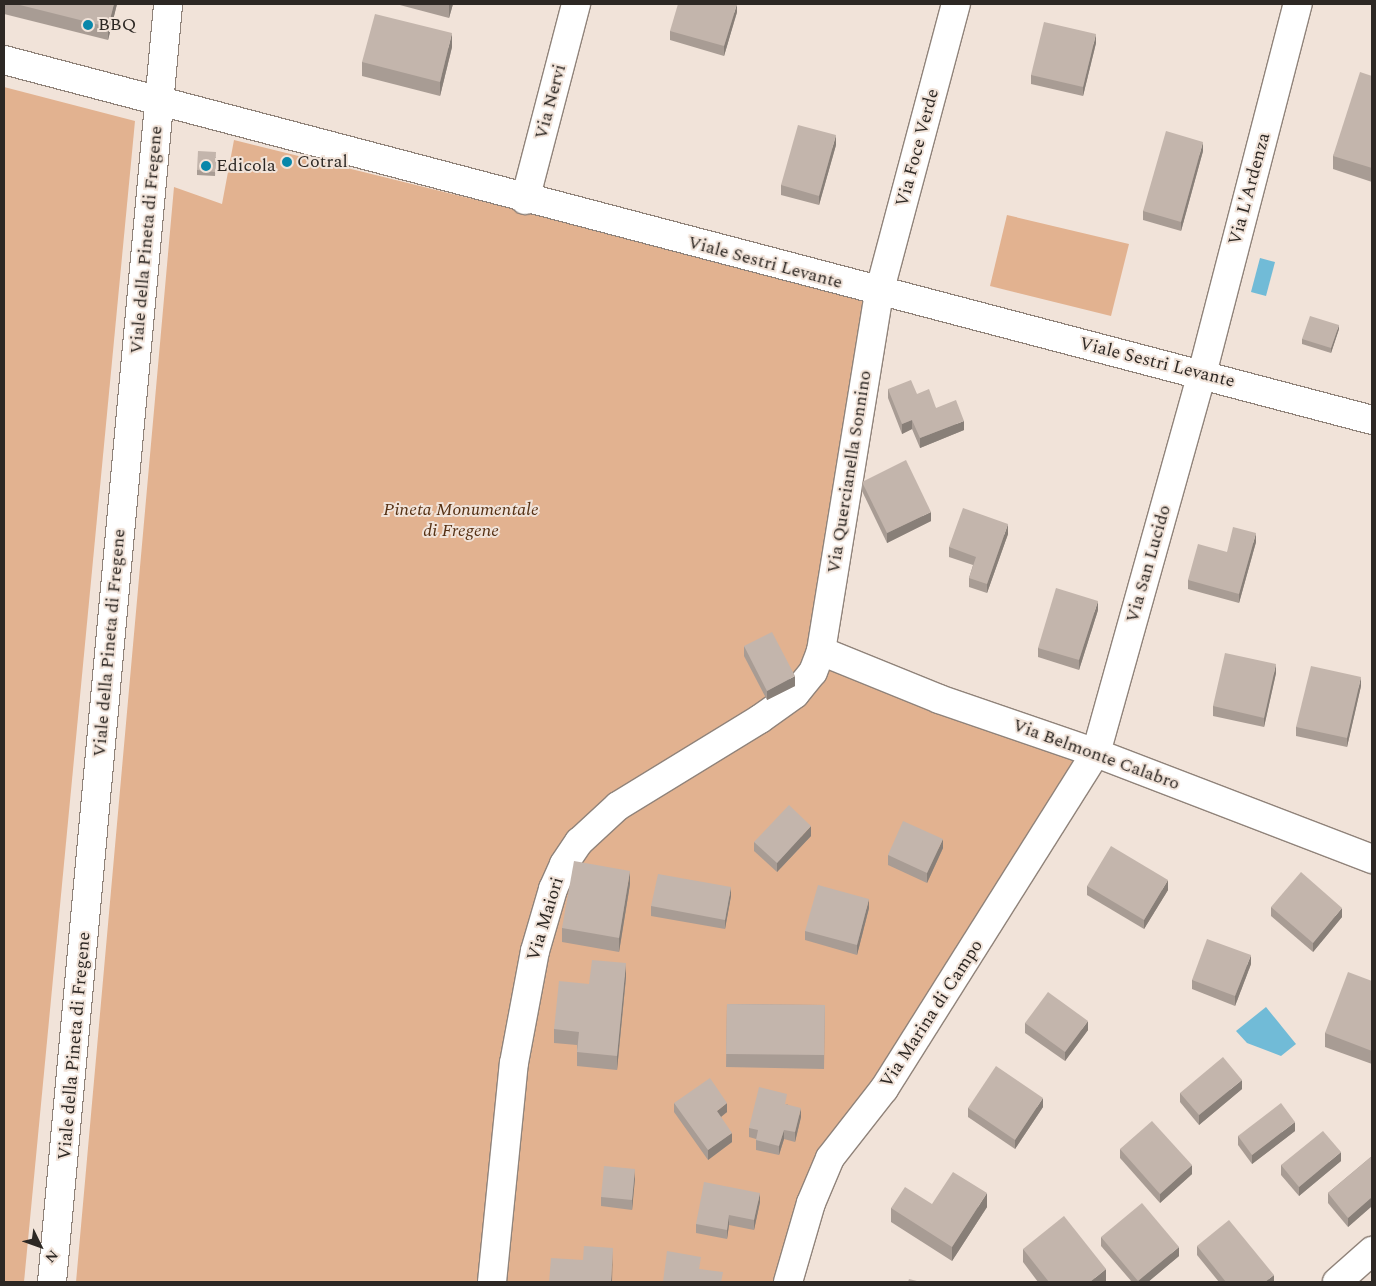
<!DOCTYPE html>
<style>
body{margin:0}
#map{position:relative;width:1376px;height:1286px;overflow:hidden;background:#f1e3d9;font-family:Spectral,serif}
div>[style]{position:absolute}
.green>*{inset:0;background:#e2b290}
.water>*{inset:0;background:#71bbd7}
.roads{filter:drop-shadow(1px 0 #90837a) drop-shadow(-1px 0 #90837a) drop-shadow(0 1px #90837a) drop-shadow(0 -1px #90837a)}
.street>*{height:28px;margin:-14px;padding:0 14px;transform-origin:14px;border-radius:14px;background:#fff}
.wall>*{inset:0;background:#a89c94}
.shaded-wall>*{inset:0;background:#887f78}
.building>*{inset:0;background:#c3b5ac}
.dots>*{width:14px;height:14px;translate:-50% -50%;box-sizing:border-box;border:2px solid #f1e3d9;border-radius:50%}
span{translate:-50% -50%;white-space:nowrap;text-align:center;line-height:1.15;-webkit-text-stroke:4px #f1e3d9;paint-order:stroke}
.poi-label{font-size:18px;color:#2d2824}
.left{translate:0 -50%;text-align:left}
.street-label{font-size:18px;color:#2d2824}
.park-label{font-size:18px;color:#553013;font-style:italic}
.frame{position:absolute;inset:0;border:5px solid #2d2824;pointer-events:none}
.north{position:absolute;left:15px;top:1221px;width:50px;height:50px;-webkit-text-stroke:4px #f1e3d9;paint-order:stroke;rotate:132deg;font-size:14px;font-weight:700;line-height:20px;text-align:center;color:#2d2824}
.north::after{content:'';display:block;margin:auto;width:18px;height:22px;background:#2d2824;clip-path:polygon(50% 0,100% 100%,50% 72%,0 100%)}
</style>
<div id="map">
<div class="green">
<i style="clip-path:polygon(4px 87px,135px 121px,24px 1282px,4px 1282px)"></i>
<i style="clip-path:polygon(234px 140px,872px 298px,810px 670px,566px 845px,483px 1282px,76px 1282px,174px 187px,222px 204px)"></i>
<i style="clip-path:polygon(1007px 215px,1129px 244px,1111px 316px,990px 286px)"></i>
<i style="clip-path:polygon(821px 651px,1096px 753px,830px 1158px,803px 1282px,498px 1282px,512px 1150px,564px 864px,706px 753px)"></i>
</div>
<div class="water">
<i style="clip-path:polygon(1260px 258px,1275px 262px,1266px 296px,1251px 292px)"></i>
<i style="clip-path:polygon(1266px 1007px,1296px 1044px,1281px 1056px,1247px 1043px,1236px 1031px)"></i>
</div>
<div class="roads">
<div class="street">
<i style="left:4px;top:60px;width:1415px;rotate:14.74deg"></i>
<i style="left:525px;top:200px;width:203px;rotate:-75.4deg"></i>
<i style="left:821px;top:651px;width:127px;rotate:22.1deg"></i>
<i style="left:939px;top:699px;width:166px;rotate:19deg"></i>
<i style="left:1096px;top:753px;width:296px;rotate:21deg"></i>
<i style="left:52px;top:1282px;width:1283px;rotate:-84.81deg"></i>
<i style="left:492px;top:1282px;width:220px;rotate:-84.3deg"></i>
<i style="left:514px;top:1063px;width:114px;rotate:-79.4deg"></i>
<i style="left:535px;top:951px;width:65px;rotate:-73.8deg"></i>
<i style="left:553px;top:889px;width:27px;rotate:-66deg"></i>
<i style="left:564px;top:864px;width:27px;rotate:-56deg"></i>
<i style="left:579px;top:842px;width:53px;rotate:-42.7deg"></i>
<i style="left:618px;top:806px;width:167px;rotate:-31.5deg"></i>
<i style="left:760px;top:719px;width:43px;rotate:-35.5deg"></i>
<i style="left:795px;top:694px;width:28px;rotate:-51deg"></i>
<i style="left:813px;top:672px;width:22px;rotate:-69deg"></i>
<i style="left:821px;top:651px;width:363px;rotate:-80.8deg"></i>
<i style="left:879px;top:293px;width:299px;rotate:-75.1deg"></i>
<i style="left:788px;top:1282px;width:82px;rotate:-73.8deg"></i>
<i style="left:811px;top:1203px;width:49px;rotate:-67.1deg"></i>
<i style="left:830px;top:1158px;width:88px;rotate:-52deg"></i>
<i style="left:884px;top:1089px;width:397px;rotate:-57.8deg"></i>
<i style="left:1096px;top:753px;width:394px;rotate:-74.4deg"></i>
<i style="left:1202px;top:374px;width:382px;rotate:-75.5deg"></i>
<i style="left:1337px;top:1282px;width:47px;rotate:-41.5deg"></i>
</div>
</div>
<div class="wall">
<i style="clip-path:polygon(4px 4px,117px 4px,108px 40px,4px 14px)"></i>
<i style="clip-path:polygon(396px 4px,453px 4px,449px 18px)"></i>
<i style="clip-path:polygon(737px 12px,724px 56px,670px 40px,670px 31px)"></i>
<i style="clip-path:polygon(1096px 43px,1083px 96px,1031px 84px,1031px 75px)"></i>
<i style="clip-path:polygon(452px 47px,440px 96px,362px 76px,362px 62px)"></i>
<i style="clip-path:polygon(1372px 76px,1372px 182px,1333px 169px,1333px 156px)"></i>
<i style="clip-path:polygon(836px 145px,819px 205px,781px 195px,781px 185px)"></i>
<i style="clip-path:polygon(1203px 151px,1181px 231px,1143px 220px,1143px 211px)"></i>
<i style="clip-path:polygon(216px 157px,215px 176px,197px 175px,197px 170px)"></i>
<i style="clip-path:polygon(1339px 329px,1331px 353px,1302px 344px,1302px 339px)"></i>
<i style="clip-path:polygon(888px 389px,917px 394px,936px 408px,964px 430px,920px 448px,912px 429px,902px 434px,888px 398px)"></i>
<i style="clip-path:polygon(862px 482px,931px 521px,887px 543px,862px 491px)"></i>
<i style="clip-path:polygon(1008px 534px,987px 593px,969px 587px,969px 578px,973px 565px,949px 557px,949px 547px)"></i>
<i style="clip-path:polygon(1256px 542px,1239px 603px,1188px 589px,1188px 580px,1227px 552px)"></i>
<i style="clip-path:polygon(1098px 610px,1079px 670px,1038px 657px,1038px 648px)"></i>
<i style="clip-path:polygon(744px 646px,795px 686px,767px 700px,744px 656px)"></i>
<i style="clip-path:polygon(1276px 673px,1264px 727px,1213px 716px,1213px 706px)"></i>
<i style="clip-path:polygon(1361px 686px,1347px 747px,1296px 736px,1296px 727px)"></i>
<i style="clip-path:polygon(811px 836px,777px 872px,754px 851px,754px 842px)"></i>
<i style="clip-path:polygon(943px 848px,927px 883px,888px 865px,888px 855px)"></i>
<i style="clip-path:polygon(630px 884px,619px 952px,562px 942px,562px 928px)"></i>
<i style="clip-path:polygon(1087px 886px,1168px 890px,1144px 929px,1087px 895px)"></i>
<i style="clip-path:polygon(731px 896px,725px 929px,651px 916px,651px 906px)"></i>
<i style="clip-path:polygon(1271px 907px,1342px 917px,1313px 952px,1271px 916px)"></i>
<i style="clip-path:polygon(869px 908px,857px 955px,805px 940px,805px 931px)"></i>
<i style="clip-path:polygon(1251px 964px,1235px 1006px,1192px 989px,1192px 980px)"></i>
<i style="clip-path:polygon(626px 977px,617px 1070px,577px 1066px,577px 1045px,554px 1043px,554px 1029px,589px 984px)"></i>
<i style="clip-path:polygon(1372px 981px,1372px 1064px,1325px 1047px,1325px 1033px)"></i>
<i style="clip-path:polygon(727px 1004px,825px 1005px,824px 1069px,726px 1067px)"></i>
<i style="clip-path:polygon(1025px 1023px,1088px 1030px,1065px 1061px,1025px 1033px)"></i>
<i style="clip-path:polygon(1242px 1089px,1199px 1125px,1180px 1102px,1180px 1093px)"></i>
<i style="clip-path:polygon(674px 1103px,727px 1112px,721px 1117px,732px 1142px,708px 1160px,674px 1112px)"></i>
<i style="clip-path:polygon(787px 1104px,801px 1117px,795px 1142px,784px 1139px,779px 1155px,756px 1150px,756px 1139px,749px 1137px,749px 1128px)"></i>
<i style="clip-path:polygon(1043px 1107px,1015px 1149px,968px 1117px,968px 1108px)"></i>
<i style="clip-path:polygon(1295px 1131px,1252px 1164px,1238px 1145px,1238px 1136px)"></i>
<i style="clip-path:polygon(1120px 1149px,1192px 1174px,1160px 1203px,1120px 1158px)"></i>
<i style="clip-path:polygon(1372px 1156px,1372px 1206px,1348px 1227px,1328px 1203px,1328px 1193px)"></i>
<i style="clip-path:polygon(1341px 1161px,1299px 1196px,1281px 1175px,1281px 1165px)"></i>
<i style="clip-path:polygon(635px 1178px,632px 1210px,601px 1206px,601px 1197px)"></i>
<i style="clip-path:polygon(760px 1202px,754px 1230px,729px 1225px,727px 1239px,696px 1233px,696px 1224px)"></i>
<i style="clip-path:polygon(987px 1207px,952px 1261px,891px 1222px,891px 1208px)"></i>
<i style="clip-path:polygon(1101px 1237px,1179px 1256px,1148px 1282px,1132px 1282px,1101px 1246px)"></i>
<i style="clip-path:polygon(1197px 1246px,1274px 1282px,1219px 1282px,1197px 1255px)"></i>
<i style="clip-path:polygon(1023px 1249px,1106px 1282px,1038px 1282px,1023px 1262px)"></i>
</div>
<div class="shaded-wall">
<i style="clip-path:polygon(114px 4px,117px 4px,108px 40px,108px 27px)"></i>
<i style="clip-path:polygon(449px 4px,453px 4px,449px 18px)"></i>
<i style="clip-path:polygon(737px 4px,737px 12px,724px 56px,724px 46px)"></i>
<i style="clip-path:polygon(452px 33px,452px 47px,440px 96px,440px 82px)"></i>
<i style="clip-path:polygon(1096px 34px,1096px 43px,1083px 96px,1083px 87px)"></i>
<i style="clip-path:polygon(836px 135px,836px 145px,819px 205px,819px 196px)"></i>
<i style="clip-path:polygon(1203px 142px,1203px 151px,1181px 231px,1181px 222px)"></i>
<i style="clip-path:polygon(1339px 325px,1339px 329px,1331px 353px,1331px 348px)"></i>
<i style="clip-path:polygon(912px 420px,912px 429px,902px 434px,902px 424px)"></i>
<i style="clip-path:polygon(964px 421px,964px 430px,920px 448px,920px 438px)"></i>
<i style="clip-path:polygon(931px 512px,931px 521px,887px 543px,887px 533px)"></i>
<i style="clip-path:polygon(1008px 524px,1008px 534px,987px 593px,987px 584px)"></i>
<i style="clip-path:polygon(1256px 533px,1256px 542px,1239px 603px,1239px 594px)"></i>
<i style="clip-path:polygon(1098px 601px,1098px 610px,1079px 670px,1079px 660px)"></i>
<i style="clip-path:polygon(1276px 664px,1276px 673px,1264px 727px,1264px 718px)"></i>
<i style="clip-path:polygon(795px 676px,795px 686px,767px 700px,767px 691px)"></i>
<i style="clip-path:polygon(1361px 677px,1361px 686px,1347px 747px,1347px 738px)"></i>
<i style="clip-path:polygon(811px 826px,811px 836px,777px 872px,777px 863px)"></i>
<i style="clip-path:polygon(943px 839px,943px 848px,927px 883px,927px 873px)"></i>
<i style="clip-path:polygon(630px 871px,630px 884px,619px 952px,619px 938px)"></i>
<i style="clip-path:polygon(1168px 880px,1168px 890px,1144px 929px,1144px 920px)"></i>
<i style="clip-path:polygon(731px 887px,731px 896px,725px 929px,725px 920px)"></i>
<i style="clip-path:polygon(869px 899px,869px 908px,857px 955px,857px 945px)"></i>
<i style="clip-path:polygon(1342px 908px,1342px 917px,1313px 952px,1313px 943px)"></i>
<i style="clip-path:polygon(1251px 955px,1251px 964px,1235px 1006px,1235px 996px)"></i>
<i style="clip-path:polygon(626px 963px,626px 977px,617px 1070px,617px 1056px)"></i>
<i style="clip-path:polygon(1088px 1021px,1088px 1030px,1065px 1061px,1065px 1052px)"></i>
<i style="clip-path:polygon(1242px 1080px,1242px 1089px,1199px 1125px,1199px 1115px)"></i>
<i style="clip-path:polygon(1043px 1098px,1043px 1107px,1015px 1149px,1015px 1140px)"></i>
<i style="clip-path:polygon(727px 1103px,727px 1112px,717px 1120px,717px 1111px)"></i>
<i style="clip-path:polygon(801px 1108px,801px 1117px,795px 1142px,795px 1132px)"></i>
<i style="clip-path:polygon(1295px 1122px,1295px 1131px,1252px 1164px,1252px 1155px)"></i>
<i style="clip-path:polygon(784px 1130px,784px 1139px,779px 1155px,779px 1146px)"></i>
<i style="clip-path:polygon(732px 1133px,732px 1142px,708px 1160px,708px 1150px)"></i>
<i style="clip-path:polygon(1341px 1152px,1341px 1161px,1299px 1196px,1299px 1187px)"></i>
<i style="clip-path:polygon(1192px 1165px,1192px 1174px,1160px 1203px,1160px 1194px)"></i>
<i style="clip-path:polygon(635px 1169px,635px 1178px,632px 1210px,632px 1200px)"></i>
<i style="clip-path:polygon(760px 1193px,760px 1202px,754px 1230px,754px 1220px)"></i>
<i style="clip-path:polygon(987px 1193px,987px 1207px,952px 1261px,952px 1247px)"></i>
<i style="clip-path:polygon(1372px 1197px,1372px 1206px,1348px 1227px,1348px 1218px)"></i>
<i style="clip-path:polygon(729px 1215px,729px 1225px,727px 1239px,727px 1230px)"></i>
<i style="clip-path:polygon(1179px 1247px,1179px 1256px,1148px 1282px,1138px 1282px,1138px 1281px)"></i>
<i style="clip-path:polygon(613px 1248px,612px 1282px,611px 1282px)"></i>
<i style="clip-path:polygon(1106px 1269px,1106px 1282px,1090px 1282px)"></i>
<i style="clip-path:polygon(1274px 1275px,1274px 1282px,1265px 1282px)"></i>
</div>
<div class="building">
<i style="clip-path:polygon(16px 4px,114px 4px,108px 27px)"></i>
<i style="clip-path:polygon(678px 4px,737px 4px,724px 46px,670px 31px)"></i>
<i style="clip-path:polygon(375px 14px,452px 33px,440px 82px,362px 62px)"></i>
<i style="clip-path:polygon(1044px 22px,1096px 34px,1083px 87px,1031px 75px)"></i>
<i style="clip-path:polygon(1360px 72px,1372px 76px,1372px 168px,1333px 156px)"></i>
<i style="clip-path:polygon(798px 125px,836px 135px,819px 196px,781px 185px)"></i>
<i style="clip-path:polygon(1166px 131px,1203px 142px,1181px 222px,1143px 211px)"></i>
<i style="clip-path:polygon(198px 151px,216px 152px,215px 172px,197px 170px)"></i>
<i style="clip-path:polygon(1310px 316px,1339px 325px,1331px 348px,1302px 339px)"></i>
<i style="clip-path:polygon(911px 380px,917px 394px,929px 389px,936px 408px,956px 400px,964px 421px,920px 438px,912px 420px,902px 424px,888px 389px)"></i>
<i style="clip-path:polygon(906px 460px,931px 512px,887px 533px,862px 482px)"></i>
<i style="clip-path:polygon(963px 508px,1008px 524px,987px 584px,969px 578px,976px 557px,949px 547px)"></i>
<i style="clip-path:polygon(1233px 527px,1256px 533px,1239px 594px,1188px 580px,1198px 544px,1227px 552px)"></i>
<i style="clip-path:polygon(1056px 588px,1098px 601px,1079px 660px,1038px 648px)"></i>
<i style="clip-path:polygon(772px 632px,795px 676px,767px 691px,744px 646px)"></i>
<i style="clip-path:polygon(1225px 653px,1276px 664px,1264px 718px,1213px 706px)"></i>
<i style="clip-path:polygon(1311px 666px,1361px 677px,1347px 738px,1296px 727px)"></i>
<i style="clip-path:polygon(789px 805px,811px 826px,777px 863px,754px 842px)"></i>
<i style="clip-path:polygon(903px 821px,943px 839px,927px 873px,888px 855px)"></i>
<i style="clip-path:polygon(1111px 846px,1168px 880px,1144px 920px,1087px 886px)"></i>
<i style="clip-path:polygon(574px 861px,630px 871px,619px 938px,562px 928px)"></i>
<i style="clip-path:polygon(1301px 872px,1342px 908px,1313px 943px,1271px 907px)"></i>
<i style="clip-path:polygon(658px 874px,731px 887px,725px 920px,651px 906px)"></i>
<i style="clip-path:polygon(818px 885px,869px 899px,857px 945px,805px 931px)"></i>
<i style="clip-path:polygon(1207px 939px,1251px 955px,1235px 996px,1192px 980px)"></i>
<i style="clip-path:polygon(592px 960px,626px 963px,617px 1056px,577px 1052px,579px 1032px,554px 1029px,559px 981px,589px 984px)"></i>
<i style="clip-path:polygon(1348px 972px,1372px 981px,1372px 1051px,1325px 1033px)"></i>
<i style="clip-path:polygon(1048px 992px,1088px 1021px,1065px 1052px,1025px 1023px)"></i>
<i style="clip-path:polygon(727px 1004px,825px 1005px,824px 1055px,726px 1054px)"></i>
<i style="clip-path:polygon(1223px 1057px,1242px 1080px,1199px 1115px,1180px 1093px)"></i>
<i style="clip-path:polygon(996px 1066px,1043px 1098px,1015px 1140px,968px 1108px)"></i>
<i style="clip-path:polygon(710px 1078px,727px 1103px,717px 1111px,732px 1133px,708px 1150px,674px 1103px)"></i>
<i style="clip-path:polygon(759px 1087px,787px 1094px,785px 1104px,801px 1108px,795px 1132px,784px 1130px,779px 1146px,756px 1140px,758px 1130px,749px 1128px)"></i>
<i style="clip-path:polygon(1281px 1103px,1295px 1122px,1252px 1155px,1238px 1136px)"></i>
<i style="clip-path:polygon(1152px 1121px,1192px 1165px,1160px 1194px,1120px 1149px)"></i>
<i style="clip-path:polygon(1323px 1131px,1341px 1152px,1299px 1187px,1281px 1165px)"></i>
<i style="clip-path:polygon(1372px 1156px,1372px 1197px,1348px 1218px,1328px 1193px)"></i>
<i style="clip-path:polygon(604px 1166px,635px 1169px,632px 1200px,601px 1197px)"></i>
<i style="clip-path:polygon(953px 1172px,987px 1193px,952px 1247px,891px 1208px,905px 1187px,932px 1204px)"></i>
<i style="clip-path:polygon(704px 1182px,760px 1193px,754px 1220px,729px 1215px,727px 1230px,696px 1224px)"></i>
<i style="clip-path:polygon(1142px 1203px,1179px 1247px,1138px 1281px,1101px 1237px)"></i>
<i style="clip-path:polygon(1064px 1216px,1106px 1269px,1090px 1282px,1049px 1282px,1023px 1249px)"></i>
<i style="clip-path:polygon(1229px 1220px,1274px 1275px,1265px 1282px,1226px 1282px,1197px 1246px)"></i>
<i style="clip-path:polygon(584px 1246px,613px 1248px,611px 1282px,549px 1282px,551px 1258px,583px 1260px)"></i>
<i style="clip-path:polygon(667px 1251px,701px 1257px,699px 1269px,723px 1272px,721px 1282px,663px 1282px)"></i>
<i style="clip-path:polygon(909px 1279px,921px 1282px,908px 1282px)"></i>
</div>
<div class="dots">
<i style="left:88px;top:25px;background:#0887aa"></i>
<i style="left:287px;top:162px;background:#0887aa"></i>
<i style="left:206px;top:166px;background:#0887aa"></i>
</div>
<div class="poi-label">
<span class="left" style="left:98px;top:25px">BBQ</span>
<span class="left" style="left:297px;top:162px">Cotral</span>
<span class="left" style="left:216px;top:166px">Edicola</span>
</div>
<div class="street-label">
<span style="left:551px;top:102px;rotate:-75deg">Via Nervi</span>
<span style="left:918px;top:148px;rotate:-75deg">Via Foce Verde</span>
<span style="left:1250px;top:189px;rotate:-75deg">Via L'Ardenza</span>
<span style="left:147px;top:240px;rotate:-85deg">Viale della Pineta di Fregene</span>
<span style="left:765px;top:263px;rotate:15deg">Viale Sestri Levante</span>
<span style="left:1157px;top:363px;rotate:14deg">Viale Sestri Levante</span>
<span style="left:850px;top:472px;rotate:-81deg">Via Quercianella Sonnino</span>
<span style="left:1149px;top:564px;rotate:-74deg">Via San Lucido</span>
<span style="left:110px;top:643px;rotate:-85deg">Viale della Pineta di Fregene</span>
<span style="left:1096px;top:755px;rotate:20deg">Via Belmonte Calabro</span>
<span style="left:546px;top:919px;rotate:-73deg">Via Maiori</span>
<span style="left:932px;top:1014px;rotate:-57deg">Via Marina di Campo</span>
<span style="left:75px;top:1046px;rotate:-85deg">Viale della Pineta di Fregene</span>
</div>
<div class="park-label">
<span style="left:461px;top:521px">Pineta Monumentale<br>di Fregene</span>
</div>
<div class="frame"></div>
<div class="north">N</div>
</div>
